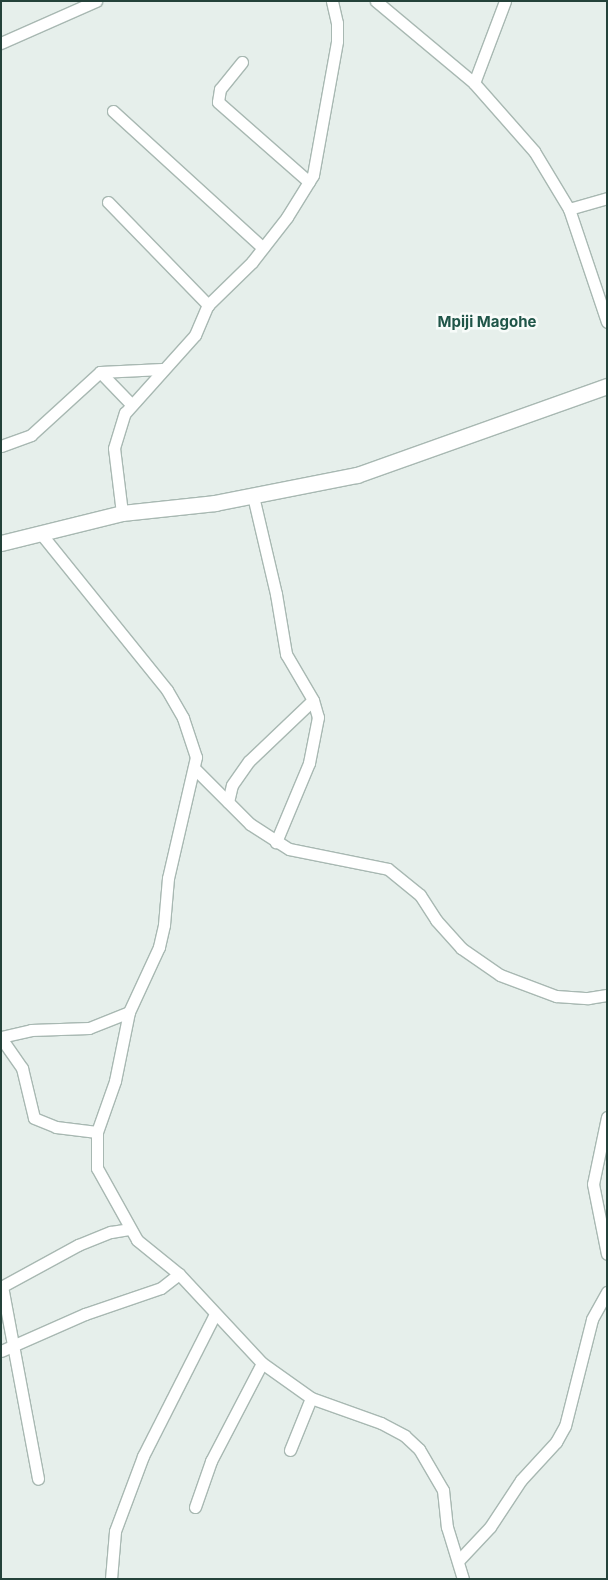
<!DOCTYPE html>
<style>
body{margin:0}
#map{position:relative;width:608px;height:1580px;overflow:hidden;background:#e6efeb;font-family:Inter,sans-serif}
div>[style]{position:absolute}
.roads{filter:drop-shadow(1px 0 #a8b8b2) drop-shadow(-1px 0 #a8b8b2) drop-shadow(0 1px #a8b8b2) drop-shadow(0 -1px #a8b8b2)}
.street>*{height:11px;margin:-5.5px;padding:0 5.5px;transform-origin:5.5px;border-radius:5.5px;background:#fff}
.secondary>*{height:15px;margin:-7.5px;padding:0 7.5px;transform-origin:7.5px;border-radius:7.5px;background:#fff}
span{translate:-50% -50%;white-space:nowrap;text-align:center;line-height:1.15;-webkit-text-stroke:5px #f7fbf9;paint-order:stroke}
.quarter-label{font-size:15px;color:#1f5548;font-weight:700}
.frame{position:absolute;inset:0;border:2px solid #24423a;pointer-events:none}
</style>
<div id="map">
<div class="roads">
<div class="street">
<i style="left:376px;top:1px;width:128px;rotate:39.9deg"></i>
<i style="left:474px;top:83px;width:91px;rotate:48.6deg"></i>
<i style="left:534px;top:151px;width:68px;rotate:58.9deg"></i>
<i style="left:569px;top:209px;width:119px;rotate:71.4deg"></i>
<i style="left:1px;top:43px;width:104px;rotate:-23.9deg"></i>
<i style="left:242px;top:62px;width:35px;rotate:129deg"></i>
<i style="left:220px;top:89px;width:13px;rotate:99deg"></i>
<i style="left:218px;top:102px;width:121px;rotate:41.3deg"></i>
<i style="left:474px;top:83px;width:88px;rotate:-69.3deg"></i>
<i style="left:113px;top:111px;width:203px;rotate:42.4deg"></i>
<i style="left:108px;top:202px;width:144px;rotate:45.8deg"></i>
<i style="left:569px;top:209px;width:40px;rotate:-16deg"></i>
<i style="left:100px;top:372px;width:45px;rotate:45.9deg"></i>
<i style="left:1px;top:446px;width:32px;rotate:-20deg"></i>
<i style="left:31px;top:435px;width:93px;rotate:-42.4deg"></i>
<i style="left:100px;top:372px;width:62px;rotate:-2.8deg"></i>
<i style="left:253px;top:496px;width:101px;rotate:76.8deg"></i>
<i style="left:276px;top:594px;width:61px;rotate:80.5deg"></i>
<i style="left:286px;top:654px;width:53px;rotate:59.6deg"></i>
<i style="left:313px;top:700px;width:18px;rotate:74deg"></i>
<i style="left:318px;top:717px;width:47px;rotate:101.1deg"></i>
<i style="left:309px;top:763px;width:86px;rotate:112.7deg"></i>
<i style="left:122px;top:513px;width:65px;rotate:-97deg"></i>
<i style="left:114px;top:448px;width:37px;rotate:-73deg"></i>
<i style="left:125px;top:413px;width:105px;rotate:-48.1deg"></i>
<i style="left:195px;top:335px;width:33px;rotate:-67deg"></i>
<i style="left:208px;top:305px;width:62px;rotate:-44.3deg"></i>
<i style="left:252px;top:262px;width:57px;rotate:-52.1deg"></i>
<i style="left:287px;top:217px;width:49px;rotate:-58.2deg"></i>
<i style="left:313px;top:175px;width:136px;rotate:-79.8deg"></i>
<i style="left:337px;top:41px;width:18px;rotate:-90deg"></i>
<i style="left:337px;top:23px;width:23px;rotate:-103deg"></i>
<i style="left:42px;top:535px;width:199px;rotate:51.1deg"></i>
<i style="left:167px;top:690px;width:32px;rotate:60deg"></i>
<i style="left:183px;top:718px;width:41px;rotate:71.6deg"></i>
<i style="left:196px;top:757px;width:124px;rotate:103deg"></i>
<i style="left:168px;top:878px;width:47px;rotate:94.9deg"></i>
<i style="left:164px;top:925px;width:23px;rotate:103deg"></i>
<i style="left:159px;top:947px;width:72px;rotate:114.8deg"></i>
<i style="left:129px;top:1012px;width:70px;rotate:101.5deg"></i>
<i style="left:115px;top:1081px;width:54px;rotate:109.4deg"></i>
<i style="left:97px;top:1132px;width:36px;rotate:90deg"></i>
<i style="left:97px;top:1168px;width:82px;rotate:60.9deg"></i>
<i style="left:137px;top:1240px;width:54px;rotate:39deg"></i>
<i style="left:179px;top:1274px;width:122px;rotate:47deg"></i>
<i style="left:262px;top:1363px;width:60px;rotate:35.5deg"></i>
<i style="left:311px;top:1398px;width:74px;rotate:19.7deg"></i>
<i style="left:381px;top:1423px;width:27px;rotate:28deg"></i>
<i style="left:405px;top:1436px;width:19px;rotate:43deg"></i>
<i style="left:419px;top:1449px;width:48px;rotate:59.7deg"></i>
<i style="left:443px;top:1490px;width:37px;rotate:84deg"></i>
<i style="left:447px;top:1527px;width:54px;rotate:72.9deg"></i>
<i style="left:195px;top:769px;width:78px;rotate:45deg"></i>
<i style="left:250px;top:824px;width:46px;rotate:32.7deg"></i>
<i style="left:289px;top:849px;width:101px;rotate:11.4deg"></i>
<i style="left:388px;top:869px;width:41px;rotate:39.1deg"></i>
<i style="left:420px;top:895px;width:30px;rotate:57deg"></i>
<i style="left:436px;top:920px;width:38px;rotate:48deg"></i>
<i style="left:461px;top:948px;width:47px;rotate:34.7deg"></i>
<i style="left:500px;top:975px;width:60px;rotate:20.6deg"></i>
<i style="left:556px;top:996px;width:32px;rotate:4deg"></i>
<i style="left:588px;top:998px;width:19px;rotate:-9deg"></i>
<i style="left:228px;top:802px;width:17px;rotate:-77deg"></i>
<i style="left:232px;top:785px;width:29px;rotate:-55deg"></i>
<i style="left:249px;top:761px;width:88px;rotate:-43.6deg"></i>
<i style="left:1px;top:1037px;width:31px;rotate:-13deg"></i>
<i style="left:31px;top:1030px;width:58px;rotate:-2deg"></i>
<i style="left:89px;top:1028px;width:43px;rotate:-21.8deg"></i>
<i style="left:1px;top:1038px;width:37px;rotate:55deg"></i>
<i style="left:22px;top:1068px;width:51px;rotate:76.5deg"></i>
<i style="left:34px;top:1118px;width:24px;rotate:22deg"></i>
<i style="left:56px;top:1127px;width:41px;rotate:7deg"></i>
<i style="left:607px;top:1117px;width:68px;rotate:101.8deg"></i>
<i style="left:593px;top:1184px;width:71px;rotate:78.7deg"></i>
<i style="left:2px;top:1286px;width:196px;rotate:79.4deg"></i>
<i style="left:1px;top:1287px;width:88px;rotate:-28.6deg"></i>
<i style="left:78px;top:1245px;width:35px;rotate:-22deg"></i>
<i style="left:111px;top:1232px;width:18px;rotate:-9deg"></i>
<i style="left:1px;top:1351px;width:92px;rotate:-23.8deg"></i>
<i style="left:85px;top:1314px;width:80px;rotate:-18.9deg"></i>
<i style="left:161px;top:1288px;width:23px;rotate:-38deg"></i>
<i style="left:290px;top:1450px;width:56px;rotate:-68deg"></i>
<i style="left:195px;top:1507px;width:49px;rotate:-70.8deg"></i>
<i style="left:211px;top:1461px;width:110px;rotate:-62.5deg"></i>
<i style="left:459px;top:1560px;width:45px;rotate:-46.8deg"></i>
<i style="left:490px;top:1527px;width:56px;rotate:-56.6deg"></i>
<i style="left:521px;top:1480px;width:52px;rotate:-47.4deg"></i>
<i style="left:556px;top:1442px;width:18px;rotate:-61deg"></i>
<i style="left:565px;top:1426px;width:110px;rotate:-75.8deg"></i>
<i style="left:592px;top:1319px;width:31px;rotate:-61deg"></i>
<i style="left:111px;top:1579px;width:48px;rotate:-85.2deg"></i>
<i style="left:115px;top:1531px;width:80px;rotate:-69.5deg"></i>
<i style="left:143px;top:1456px;width:159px;rotate:-63.1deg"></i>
</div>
<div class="secondary">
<i style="left:1px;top:543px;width:125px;rotate:-13.9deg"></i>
<i style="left:122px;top:513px;width:94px;rotate:-6.1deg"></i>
<i style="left:215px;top:503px;width:145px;rotate:-11.2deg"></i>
<i style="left:357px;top:475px;width:265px;rotate:-19.6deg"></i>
</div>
</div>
<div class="quarter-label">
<span style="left:487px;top:322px">Mpiji Magohe</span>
</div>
<div class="frame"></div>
</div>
